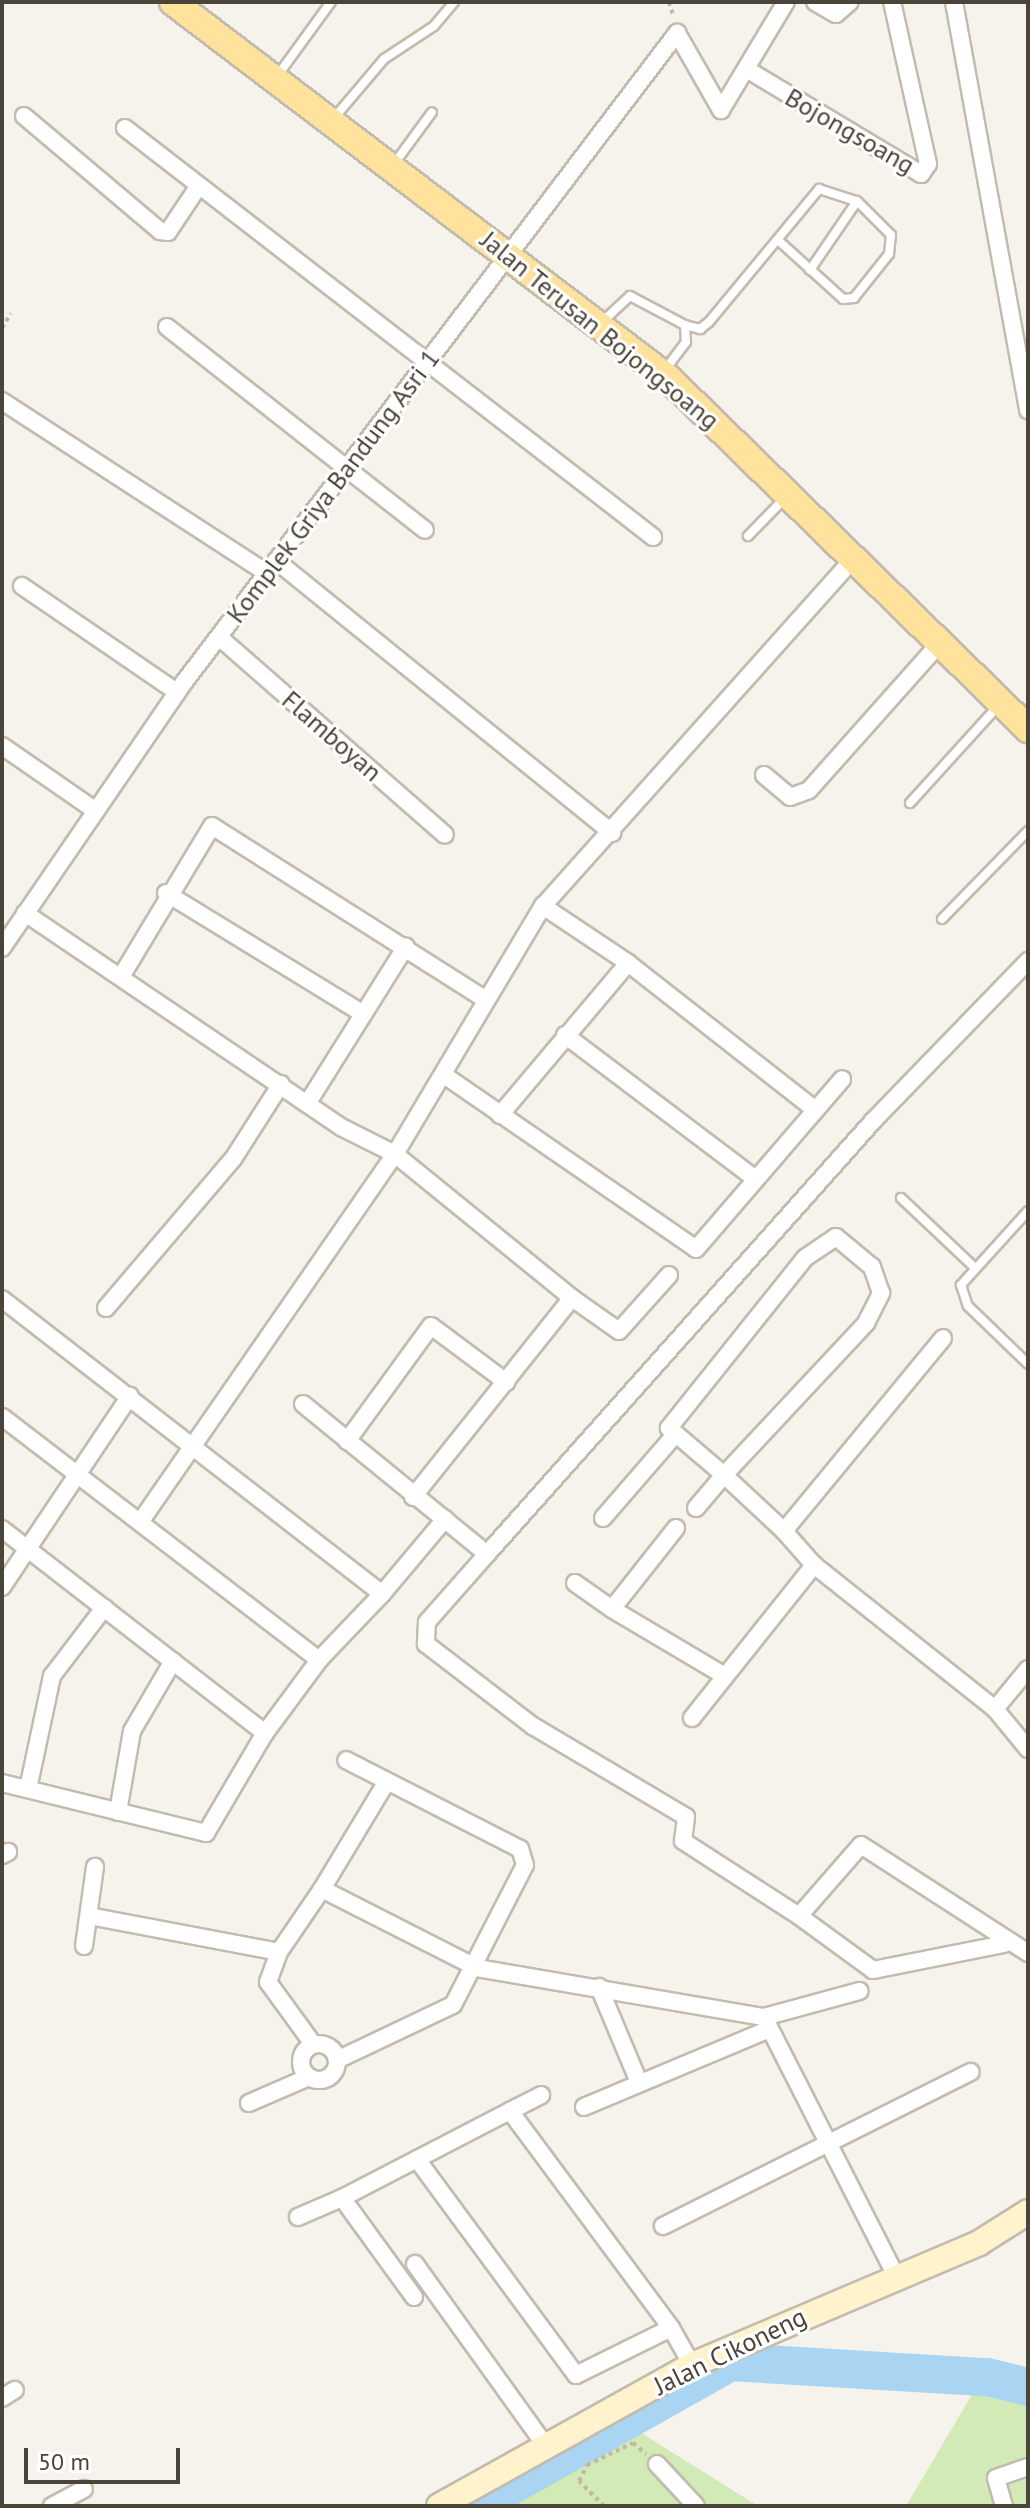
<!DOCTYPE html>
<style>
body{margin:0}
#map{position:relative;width:1030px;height:2508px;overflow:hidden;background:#f6f3ec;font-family:"PT Sans",sans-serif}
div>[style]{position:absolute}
.green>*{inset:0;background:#d2eab5}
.river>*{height:38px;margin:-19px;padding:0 19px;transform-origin:19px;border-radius:19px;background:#a9d4f2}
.path>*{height:4px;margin-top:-2px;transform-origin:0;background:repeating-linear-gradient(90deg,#c4b79f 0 4px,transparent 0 8px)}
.roads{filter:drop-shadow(2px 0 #c2bbae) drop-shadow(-2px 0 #c2bbae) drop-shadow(0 2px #c2bbae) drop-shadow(0 -2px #c2bbae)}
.lane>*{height:8px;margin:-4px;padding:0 4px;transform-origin:4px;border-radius:4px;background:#fff}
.street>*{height:16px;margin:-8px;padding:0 8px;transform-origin:8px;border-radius:8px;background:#fff}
.street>.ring{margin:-8px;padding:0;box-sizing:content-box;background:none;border:16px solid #fff;border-radius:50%}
.secondary>*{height:24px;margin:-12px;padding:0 12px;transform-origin:12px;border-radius:12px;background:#fff3cd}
.primary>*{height:26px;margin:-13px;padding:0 13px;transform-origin:13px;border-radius:13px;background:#ffe39c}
span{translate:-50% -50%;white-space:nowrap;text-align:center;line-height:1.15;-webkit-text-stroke:6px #fff;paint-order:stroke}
.street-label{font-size:26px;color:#4b4439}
.frame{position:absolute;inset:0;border:4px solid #4b4439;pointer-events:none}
.scale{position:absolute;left:24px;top:2448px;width:156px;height:36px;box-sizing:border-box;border:4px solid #4b4439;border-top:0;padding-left:10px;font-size:24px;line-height:28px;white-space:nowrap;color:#4b4439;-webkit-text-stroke:6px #fff;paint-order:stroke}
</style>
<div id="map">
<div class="green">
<i style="clip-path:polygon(980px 2381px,1028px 2398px,1028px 2506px,906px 2506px)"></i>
<i style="clip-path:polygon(630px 2426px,758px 2506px,495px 2506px,563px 2467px)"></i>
</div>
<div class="river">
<i style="left:475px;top:2506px;width:294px;rotate:-29.4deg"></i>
<i style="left:731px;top:2362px;width:256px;rotate:3.4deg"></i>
<i style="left:987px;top:2377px;width:42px;rotate:13.7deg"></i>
</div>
<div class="path">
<i style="left:669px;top:2px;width:14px;rotate:73deg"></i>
<i style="left:2px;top:328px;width:17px;rotate:-59deg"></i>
<i style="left:604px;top:2506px;width:35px;rotate:-135deg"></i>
<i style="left:579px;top:2481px;width:18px;rotate:-63deg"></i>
<i style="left:587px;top:2465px;width:51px;rotate:-25.6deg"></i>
<i style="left:633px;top:2443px;width:17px;rotate:40deg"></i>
</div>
<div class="roads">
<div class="lane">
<i style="left:278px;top:75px;width:90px;rotate:-54deg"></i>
<i style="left:334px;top:118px;width:77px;rotate:-49.7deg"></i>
<i style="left:384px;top:59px;width:60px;rotate:-33.4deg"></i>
<i style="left:434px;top:26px;width:31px;rotate:-50deg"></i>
<i style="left:394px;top:164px;width:64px;rotate:-53.8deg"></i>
<i style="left:810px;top:270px;width:83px;rotate:-55.7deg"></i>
<i style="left:602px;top:322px;width:38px;rotate:-43deg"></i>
<i style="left:630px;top:296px;width:62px;rotate:27.8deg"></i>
<i style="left:685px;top:325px;width:17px;rotate:87deg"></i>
<i style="left:686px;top:342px;width:35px;rotate:127deg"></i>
<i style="left:685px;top:325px;width:16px;rotate:15deg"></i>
<i style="left:700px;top:329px;width:11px;rotate:-38deg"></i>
<i style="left:709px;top:322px;width:173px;rotate:-50.4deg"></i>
<i style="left:819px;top:189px;width:40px;rotate:18deg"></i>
<i style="left:857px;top:201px;width:48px;rotate:45deg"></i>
<i style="left:891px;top:235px;width:19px;rotate:96deg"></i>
<i style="left:889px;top:254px;width:56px;rotate:128.5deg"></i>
<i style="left:854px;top:298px;width:11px;rotate:175deg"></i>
<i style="left:843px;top:299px;width:88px;rotate:-137.8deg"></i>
<i style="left:748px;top:536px;width:52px;rotate:-45.8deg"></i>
<i style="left:910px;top:803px;width:131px;rotate:-47.8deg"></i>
<i style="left:942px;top:919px;width:123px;rotate:-45.7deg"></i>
<i style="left:901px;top:1198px;width:100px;rotate:43.4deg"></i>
<i style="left:1028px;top:1211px;width:100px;rotate:132.2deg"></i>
<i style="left:961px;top:1285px;width:22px;rotate:72deg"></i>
<i style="left:968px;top:1306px;width:83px;rotate:44deg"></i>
</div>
<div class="street">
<i style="left:815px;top:2px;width:24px;rotate:30deg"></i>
<i style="left:836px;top:14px;width:18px;rotate:-41deg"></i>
<i style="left:954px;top:2px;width:415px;rotate:79.7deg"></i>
<i style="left:748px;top:70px;width:202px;rotate:31deg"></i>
<i style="left:921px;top:174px;width:12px;rotate:-55deg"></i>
<i style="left:928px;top:164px;width:166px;rotate:-102.5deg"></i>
<i style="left:24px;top:116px;width:178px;rotate:40.2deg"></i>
<i style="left:160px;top:231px;width:8px;rotate:7deg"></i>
<i style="left:168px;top:232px;width:54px;rotate:-56.3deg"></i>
<i style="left:125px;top:128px;width:668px;rotate:37.76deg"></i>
<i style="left:167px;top:327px;width:328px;rotate:38.2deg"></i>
<i style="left:2px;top:401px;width:316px;rotate:33deg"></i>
<i style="left:279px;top:563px;width:429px;rotate:39deg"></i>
<i style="left:22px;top:586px;width:188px;rotate:34.4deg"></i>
<i style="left:219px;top:637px;width:300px;rotate:41.2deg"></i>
<i style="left:2px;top:746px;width:114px;rotate:34.7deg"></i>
<i style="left:764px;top:775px;width:34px;rotate:40deg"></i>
<i style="left:790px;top:797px;width:20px;rotate:-20deg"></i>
<i style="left:809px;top:790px;width:197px;rotate:-48.3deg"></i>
<i style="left:166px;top:893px;width:230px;rotate:31.5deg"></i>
<i style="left:543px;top:906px;width:102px;rotate:33.8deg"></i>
<i style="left:25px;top:913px;width:382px;rotate:34.1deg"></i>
<i style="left:341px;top:1127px;width:60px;rotate:26.6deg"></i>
<i style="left:395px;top:1154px;width:448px;rotate:124.7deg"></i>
<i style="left:2px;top:948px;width:324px;rotate:-55.6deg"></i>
<i style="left:185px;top:681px;width:814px;rotate:-52.79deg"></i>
<i style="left:677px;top:33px;width:89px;rotate:60.3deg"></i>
<i style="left:721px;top:110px;width:126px;rotate:-59deg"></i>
<i style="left:122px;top:975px;width:174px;rotate:-58.9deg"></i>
<i style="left:212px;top:826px;width:321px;rotate:32.4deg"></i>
<i style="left:565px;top:1035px;width:237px;rotate:37.1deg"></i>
<i style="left:444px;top:1075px;width:306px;rotate:34.6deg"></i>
<i style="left:696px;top:1249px;width:224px;rotate:-49.3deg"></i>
<i style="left:307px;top:1104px;width:186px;rotate:-57.9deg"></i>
<i style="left:500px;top:1115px;width:199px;rotate:-49.9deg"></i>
<i style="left:628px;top:963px;width:236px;rotate:38.1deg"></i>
<i style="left:572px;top:1298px;width:57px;rotate:35.1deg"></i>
<i style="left:619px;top:1331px;width:75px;rotate:-48.2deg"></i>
<i style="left:2px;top:1299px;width:481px;rotate:37.8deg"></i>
<i style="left:382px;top:1594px;width:91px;rotate:133.7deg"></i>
<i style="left:319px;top:1660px;width:399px;rotate:-142.5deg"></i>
<i style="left:106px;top:1308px;width:196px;rotate:-49.6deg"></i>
<i style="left:233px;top:1159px;width:89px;rotate:-57.4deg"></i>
<i style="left:303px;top:1404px;width:237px;rotate:39.2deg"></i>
<i style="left:487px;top:1554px;width:91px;rotate:131.4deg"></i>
<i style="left:427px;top:1622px;width:22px;rotate:93deg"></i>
<i style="left:426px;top:1644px;width:135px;rotate:37.5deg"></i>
<i style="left:533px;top:1726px;width:178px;rotate:30.7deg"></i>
<i style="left:686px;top:1817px;width:24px;rotate:97deg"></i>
<i style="left:683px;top:1841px;width:138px;rotate:32.9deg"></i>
<i style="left:347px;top:1441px;width:142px;rotate:-53.9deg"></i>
<i style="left:431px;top:1326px;width:94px;rotate:36.7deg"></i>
<i style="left:413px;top:1497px;width:255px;rotate:-51.4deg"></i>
<i style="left:572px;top:1298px;width:228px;rotate:-140.9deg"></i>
<i style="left:395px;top:1154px;width:289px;rotate:-59.2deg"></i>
<i style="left:543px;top:906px;width:468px;rotate:-48.2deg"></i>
<i style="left:696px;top:1508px;width:43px;rotate:-49.7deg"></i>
<i style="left:724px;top:1475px;width:208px;rotate:-46.9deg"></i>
<i style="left:866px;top:1323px;width:34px;rotate:-63deg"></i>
<i style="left:881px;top:1293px;width:28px;rotate:-109deg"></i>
<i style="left:872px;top:1267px;width:47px;rotate:-140.2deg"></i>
<i style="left:836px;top:1237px;width:37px;rotate:146deg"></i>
<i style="left:805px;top:1258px;width:218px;rotate:128.7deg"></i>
<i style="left:669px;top:1428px;width:72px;rotate:40.5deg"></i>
<i style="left:724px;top:1475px;width:82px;rotate:43deg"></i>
<i style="left:784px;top:1531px;width:45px;rotate:48.6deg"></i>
<i style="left:814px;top:1565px;width:231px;rotate:38.5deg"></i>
<i style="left:995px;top:1709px;width:52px;rotate:50.5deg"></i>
<i style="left:603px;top:1518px;width:110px;rotate:-49.1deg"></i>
<i style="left:676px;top:1528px;width:103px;rotate:128.3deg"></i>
<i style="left:612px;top:1609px;width:131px;rotate:30.7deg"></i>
<i style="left:2px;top:1529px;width:333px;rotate:37.8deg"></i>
<i style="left:784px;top:1531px;width:250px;rotate:-50.5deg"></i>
<i style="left:487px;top:1554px;width:580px;rotate:-48.28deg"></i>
<i style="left:873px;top:1121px;width:223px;rotate:-45.9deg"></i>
<i style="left:575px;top:1583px;width:45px;rotate:35.1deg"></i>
<i style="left:2px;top:1587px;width:230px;rotate:-56.2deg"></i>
<i style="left:382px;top:1594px;width:98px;rotate:-50deg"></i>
<i style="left:995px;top:1709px;width:52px;rotate:-50.5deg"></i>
<i style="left:692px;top:1718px;width:196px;rotate:-51.4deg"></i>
<i style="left:2px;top:1783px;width:210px;rotate:13.8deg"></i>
<i style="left:206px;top:1833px;width:116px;rotate:-59.5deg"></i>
<i style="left:265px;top:1733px;width:91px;rotate:-53.5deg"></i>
<i style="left:28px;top:1789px;width:116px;rotate:-78deg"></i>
<i style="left:52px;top:1676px;width:86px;rotate:-52.6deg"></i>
<i style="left:118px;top:1812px;width:82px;rotate:-80.2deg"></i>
<i style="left:132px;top:1731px;width:81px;rotate:-59.6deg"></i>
<i style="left:2px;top:1855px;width:7px;rotate:-27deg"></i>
<i style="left:322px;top:1889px;width:124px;rotate:-58.9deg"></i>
<i style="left:89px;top:1916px;width:193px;rotate:10.7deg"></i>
<i style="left:279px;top:1952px;width:32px;rotate:110deg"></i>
<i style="left:268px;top:1982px;width:77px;rotate:54deg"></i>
<i style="left:1004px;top:1944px;width:134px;rotate:168.8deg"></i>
<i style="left:873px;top:1970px;width:92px;rotate:-143.9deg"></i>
<i style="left:799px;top:1916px;width:94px;rotate:-48.9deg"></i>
<i style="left:861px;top:1845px;width:199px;rotate:32.9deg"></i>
<i style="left:84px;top:1946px;width:80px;rotate:-82.1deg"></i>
<i style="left:279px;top:1952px;width:76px;rotate:-55.7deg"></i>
<i style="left:322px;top:1889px;width:174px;rotate:27deg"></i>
<i style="left:477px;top:1968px;width:291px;rotate:9.7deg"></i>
<i style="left:764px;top:2017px;width:99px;rotate:-15.2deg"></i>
<i style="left:599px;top:1987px;width:103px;rotate:67.2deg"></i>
<i style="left:764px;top:2017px;width:291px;rotate:63deg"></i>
<i class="ring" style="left:301px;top:2044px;width:20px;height:20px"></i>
<i style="left:337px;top:2060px;width:128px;rotate:-25.4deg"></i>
<i style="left:453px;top:2005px;width:157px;rotate:-62.8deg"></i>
<i style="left:525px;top:1865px;width:17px;rotate:-107deg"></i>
<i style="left:520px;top:1849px;width:195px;rotate:-152.9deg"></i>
<i style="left:249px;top:2103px;width:65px;rotate:-23.4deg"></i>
<i style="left:584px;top:2107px;width:199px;rotate:-22.8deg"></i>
<i style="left:510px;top:2111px;width:35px;rotate:-27deg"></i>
<i style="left:298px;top:2217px;width:48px;rotate:-23.4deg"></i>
<i style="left:663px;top:2226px;width:344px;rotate:-26.6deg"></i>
<i style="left:415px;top:2264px;width:223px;rotate:54.3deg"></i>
<i style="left:414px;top:2297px;width:122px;rotate:-126deg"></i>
<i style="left:342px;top:2198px;width:189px;rotate:-27.4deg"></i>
<i style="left:510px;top:2111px;width:270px;rotate:53.4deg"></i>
<i style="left:671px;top:2328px;width:106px;rotate:153.7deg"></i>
<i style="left:576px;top:2375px;width:268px;rotate:-126.4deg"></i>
<i style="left:671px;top:2328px;width:43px;rotate:60.4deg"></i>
<i style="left:2px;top:2398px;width:15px;rotate:-32deg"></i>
<i style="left:657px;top:2464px;width:57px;rotate:47.1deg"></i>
<i style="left:52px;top:2506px;width:36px;rotate:-28deg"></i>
<i style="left:1004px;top:2506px;width:29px;rotate:-106deg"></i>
<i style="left:996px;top:2478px;width:34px;rotate:-19deg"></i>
</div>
<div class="secondary">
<i style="left:439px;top:2506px;width:290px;rotate:-29.1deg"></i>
<i style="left:692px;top:2365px;width:312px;rotate:-23deg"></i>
<i style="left:979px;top:2243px;width:58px;rotate:-32.3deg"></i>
</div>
<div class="primary">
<i style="left:173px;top:2px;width:622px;rotate:37.22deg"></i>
<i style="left:668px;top:378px;width:503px;rotate:44.27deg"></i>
</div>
</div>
<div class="street-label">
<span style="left:850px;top:131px;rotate:30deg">Bojongsoang</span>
<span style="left:600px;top:330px;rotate:39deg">Jalan Terusan Bojongsoang</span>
<span style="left:333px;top:486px;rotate:-53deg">Komplek Griya Bandung Asri 1</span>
<span style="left:332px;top:736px;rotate:41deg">Flamboyan</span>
<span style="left:730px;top:2351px;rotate:-26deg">Jalan Cikoneng</span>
</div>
<div class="frame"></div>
<div class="scale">50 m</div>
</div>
